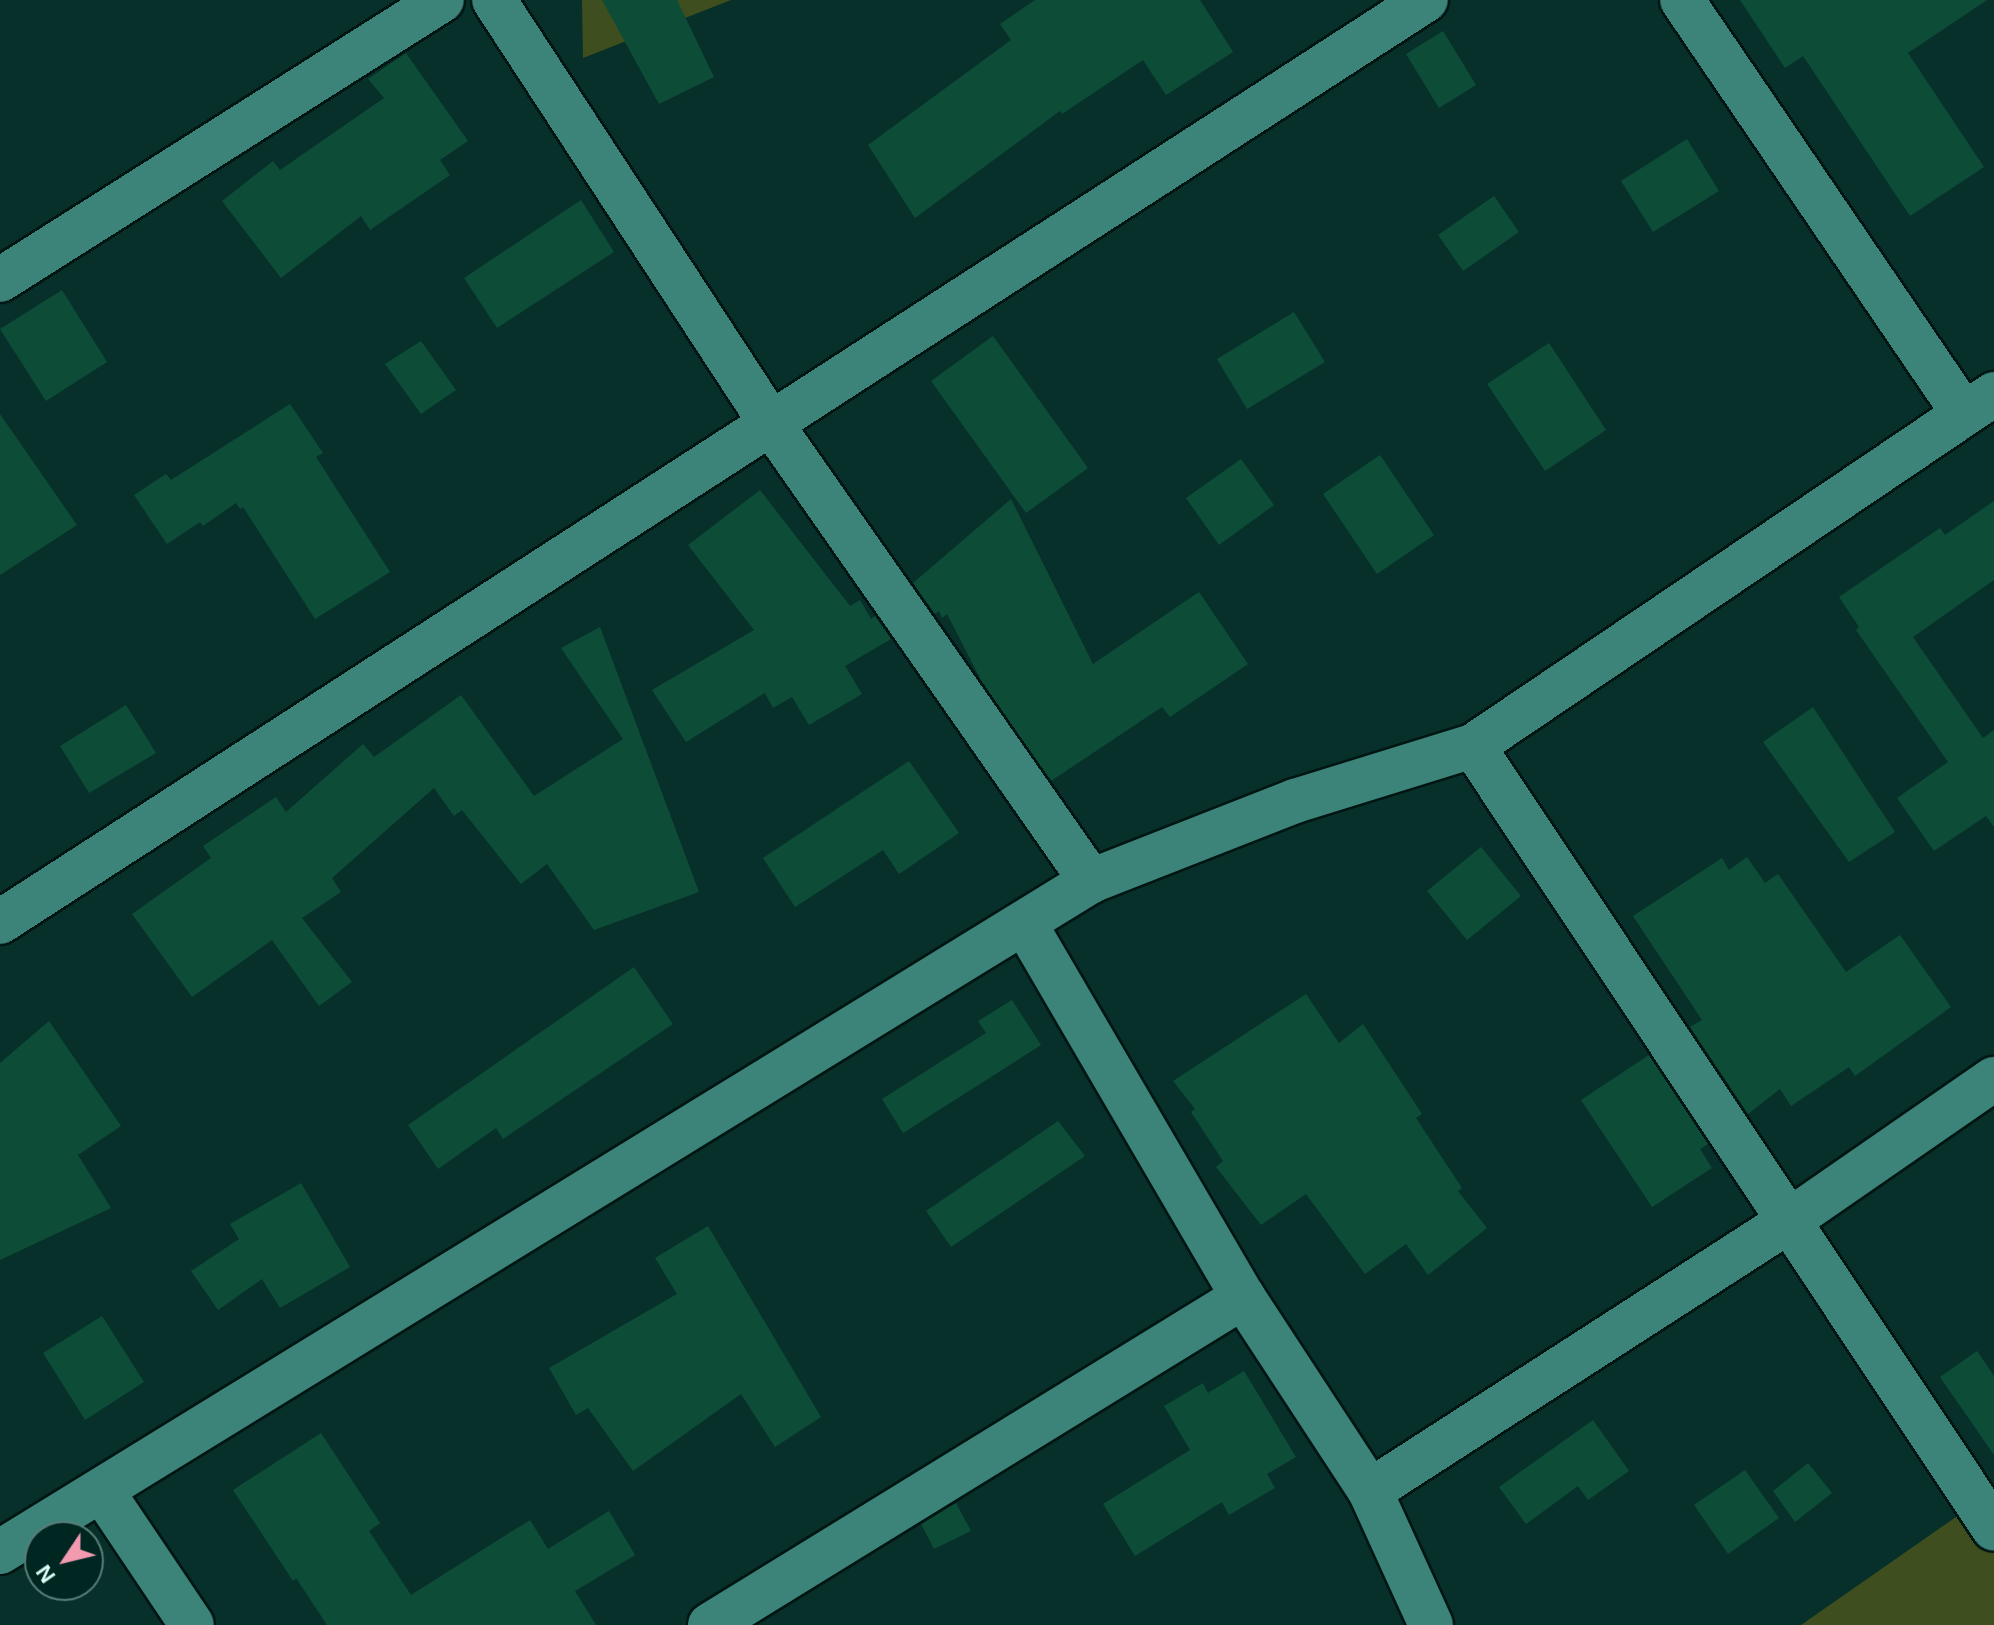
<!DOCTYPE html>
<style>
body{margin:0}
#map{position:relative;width:1994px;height:1625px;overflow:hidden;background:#07302b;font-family:Arial,sans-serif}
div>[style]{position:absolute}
.green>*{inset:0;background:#3f4e1e}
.building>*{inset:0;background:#0d4d37}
.roads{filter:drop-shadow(2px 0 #011613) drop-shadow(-2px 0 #011613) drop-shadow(0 2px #011613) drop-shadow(0 -2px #011613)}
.street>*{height:44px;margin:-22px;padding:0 22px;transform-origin:22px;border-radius:22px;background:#3c847a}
span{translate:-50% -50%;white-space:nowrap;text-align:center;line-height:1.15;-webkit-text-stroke:7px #002622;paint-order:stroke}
.north{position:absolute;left:24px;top:1521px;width:80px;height:80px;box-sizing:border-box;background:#002622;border:2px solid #587c78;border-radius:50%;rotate:235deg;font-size:22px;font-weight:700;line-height:32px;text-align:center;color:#dbfef8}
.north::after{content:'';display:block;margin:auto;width:28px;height:36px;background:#f29aaf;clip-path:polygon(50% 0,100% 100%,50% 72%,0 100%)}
</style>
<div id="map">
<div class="green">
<i style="clip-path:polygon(582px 0,731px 0,583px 58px)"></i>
<i style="clip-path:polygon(1994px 1493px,1994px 1625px,1801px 1625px,1976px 1503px)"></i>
</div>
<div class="building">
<i style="clip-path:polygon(602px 0,677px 0,714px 77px,659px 104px)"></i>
<i style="clip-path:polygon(1035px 0,1200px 0,1233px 52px,1166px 95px,1143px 60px,1062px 114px,1060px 111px,915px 218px,868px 145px,1011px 40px,1000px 24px)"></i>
<i style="clip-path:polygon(1740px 0,1987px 0,1908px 53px,1984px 167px,1910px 216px,1803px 56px,1785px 68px)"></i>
<i style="clip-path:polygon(1443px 31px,1476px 85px,1439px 108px,1406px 54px)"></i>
<i style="clip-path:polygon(406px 53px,468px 141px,440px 160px,450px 175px,370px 230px,361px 216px,281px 278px,222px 201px,273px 161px,280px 170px,384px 98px,368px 79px)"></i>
<i style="clip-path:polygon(1687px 139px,1719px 191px,1653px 232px,1621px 181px)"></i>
<i style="clip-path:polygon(1494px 196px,1519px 232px,1463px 271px,1438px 235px)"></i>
<i style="clip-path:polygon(581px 200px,614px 252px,497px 328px,464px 278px)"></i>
<i style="clip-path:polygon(62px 290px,107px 362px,46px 401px,0 329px)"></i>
<i style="clip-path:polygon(1294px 312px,1325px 362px,1247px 409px,1217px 359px)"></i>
<i style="clip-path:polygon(993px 336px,1088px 468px,1026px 513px,931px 381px)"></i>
<i style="clip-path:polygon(421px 341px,456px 390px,421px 414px,385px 364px)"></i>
<i style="clip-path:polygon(1549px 343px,1606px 430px,1545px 471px,1487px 384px)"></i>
<i style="clip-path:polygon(290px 404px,323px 453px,316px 457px,390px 572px,315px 619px,243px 507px,240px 509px,236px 503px,203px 526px,200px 522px,167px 544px,134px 495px,166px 474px,171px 480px)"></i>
<i style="clip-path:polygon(0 414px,77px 525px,0 575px)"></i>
<i style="clip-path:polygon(1380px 455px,1434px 535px,1377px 574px,1323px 494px)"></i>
<i style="clip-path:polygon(1241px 459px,1274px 505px,1219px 545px,1186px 498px)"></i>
<i style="clip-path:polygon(760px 490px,850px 606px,860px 600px,871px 619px,875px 616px,891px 639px,845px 666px,862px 694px,809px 725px,792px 697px,773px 708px,765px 693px,686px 742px,652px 690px,754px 630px,688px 545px)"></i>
<i style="clip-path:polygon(1011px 499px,1093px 664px,1199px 592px,1248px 664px,1170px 717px,1162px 707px,1051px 781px,982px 682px,947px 614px,942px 618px,939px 611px,935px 614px,913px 583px)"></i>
<i style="clip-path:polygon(1994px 501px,1994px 580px,1913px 637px,1983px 738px,1994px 730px,1994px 827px,1986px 816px,1934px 851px,1897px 798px,1948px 762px,1856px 630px,1859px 627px,1839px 597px,1940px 528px,1945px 535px)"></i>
<i style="clip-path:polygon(600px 627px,699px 892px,594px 930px,547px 864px,521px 884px,462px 810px,454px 816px,434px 788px,332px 878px,341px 892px,302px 918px,352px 982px,319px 1006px,272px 940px,192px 997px,132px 914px,211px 858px,203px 846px,276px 797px,286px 812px,363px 744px,374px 757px,461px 695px,534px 796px,623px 739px,561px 648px)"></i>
<i style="clip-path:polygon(126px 705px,156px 753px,89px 793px,60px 746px)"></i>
<i style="clip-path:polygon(1813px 707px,1895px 832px,1849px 862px,1763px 742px)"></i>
<i style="clip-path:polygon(909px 761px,959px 833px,899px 874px,883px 850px,795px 907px,763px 858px)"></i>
<i style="clip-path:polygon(1481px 847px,1521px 896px,1467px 940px,1427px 891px)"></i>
<i style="clip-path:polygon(1747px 857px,1765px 883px,1778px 874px,1846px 972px,1900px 935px,1951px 1007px,1855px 1076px,1849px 1067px,1791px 1106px,1780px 1089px,1748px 1114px,1690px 1027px,1702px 1020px,1633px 916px,1722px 858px,1729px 870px)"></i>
<i style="clip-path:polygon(634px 967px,673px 1024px,503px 1139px,496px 1128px,438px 1169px,408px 1125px)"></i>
<i style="clip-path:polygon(1306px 994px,1339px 1043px,1363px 1024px,1422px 1114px,1416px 1118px,1462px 1188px,1458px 1191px,1487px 1228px,1428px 1275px,1406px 1244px,1365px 1274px,1306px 1194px,1261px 1225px,1216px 1167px,1223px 1161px,1191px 1112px,1195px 1109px,1173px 1081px)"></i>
<i style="clip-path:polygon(1012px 1000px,1041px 1045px,903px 1133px,882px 1099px,986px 1033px,978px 1021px)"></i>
<i style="clip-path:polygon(49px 1021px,121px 1126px,78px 1155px,111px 1208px,0 1260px,0 1063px)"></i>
<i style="clip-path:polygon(1649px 1055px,1708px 1144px,1700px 1149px,1712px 1168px,1652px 1207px,1581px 1100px)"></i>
<i style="clip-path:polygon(1058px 1121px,1085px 1156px,951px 1247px,926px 1211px)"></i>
<i style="clip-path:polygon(301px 1183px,350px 1267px,280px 1308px,262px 1279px,218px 1310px,191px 1271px,239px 1239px,230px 1224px)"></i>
<i style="clip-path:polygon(708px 1226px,821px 1417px,775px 1447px,741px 1394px,633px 1471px,588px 1408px,576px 1415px,549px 1368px,677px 1294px,655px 1258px)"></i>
<i style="clip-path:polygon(102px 1316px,144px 1382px,85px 1420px,43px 1353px)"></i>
<i style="clip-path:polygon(1977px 1351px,1994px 1376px,1994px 1455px,1940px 1377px)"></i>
<i style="clip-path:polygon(1244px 1371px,1296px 1457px,1267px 1474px,1275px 1488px,1229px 1515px,1222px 1502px,1135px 1556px,1103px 1504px,1190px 1450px,1164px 1406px,1203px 1383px,1208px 1393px)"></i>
<i style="clip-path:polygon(1593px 1420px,1629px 1471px,1588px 1500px,1578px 1486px,1526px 1524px,1499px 1487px)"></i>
<i style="clip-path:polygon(321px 1433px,380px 1523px,369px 1531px,411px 1595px,530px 1520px,548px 1549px,609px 1511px,635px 1555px,575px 1591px,596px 1625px,327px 1625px,296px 1578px,293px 1581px,233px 1490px)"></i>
<i style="clip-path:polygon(1808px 1463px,1832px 1493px,1795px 1522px,1773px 1491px)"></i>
<i style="clip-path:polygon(1745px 1470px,1779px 1518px,1728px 1554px,1694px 1505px)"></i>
<i style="clip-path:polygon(956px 1503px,971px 1531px,934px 1549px,921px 1524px)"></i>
</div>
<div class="roads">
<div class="street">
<i style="left:494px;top:0;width:508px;rotate:56.81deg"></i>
<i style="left:772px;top:425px;width:557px;rotate:55.02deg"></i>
<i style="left:1682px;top:0;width:501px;rotate:55.74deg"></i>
<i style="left:0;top:280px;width:523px;rotate:-32.35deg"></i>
<i style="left:1473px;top:746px;width:940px;rotate:56.36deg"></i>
<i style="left:0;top:922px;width:1698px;rotate:-32.89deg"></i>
<i style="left:1025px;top:924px;width:432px;rotate:59.7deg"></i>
<i style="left:1243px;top:1297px;width:232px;rotate:56.8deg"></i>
<i style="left:1370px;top:1491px;width:147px;rotate:65.5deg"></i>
<i style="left:102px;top:1491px;width:161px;rotate:56.1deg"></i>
<i style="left:1370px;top:1491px;width:500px;rotate:-32.8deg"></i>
<i style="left:1790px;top:1220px;width:248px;rotate:-34.7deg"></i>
<i style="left:0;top:1552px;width:1281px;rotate:-31.59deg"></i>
<i style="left:1091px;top:881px;width:219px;rotate:-21.4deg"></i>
<i style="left:1295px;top:801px;width:186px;rotate:-17.2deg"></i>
<i style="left:1473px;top:746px;width:629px;rotate:-34.04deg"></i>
<i style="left:710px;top:1625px;width:626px;rotate:-31.61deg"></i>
</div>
</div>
<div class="north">N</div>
</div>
